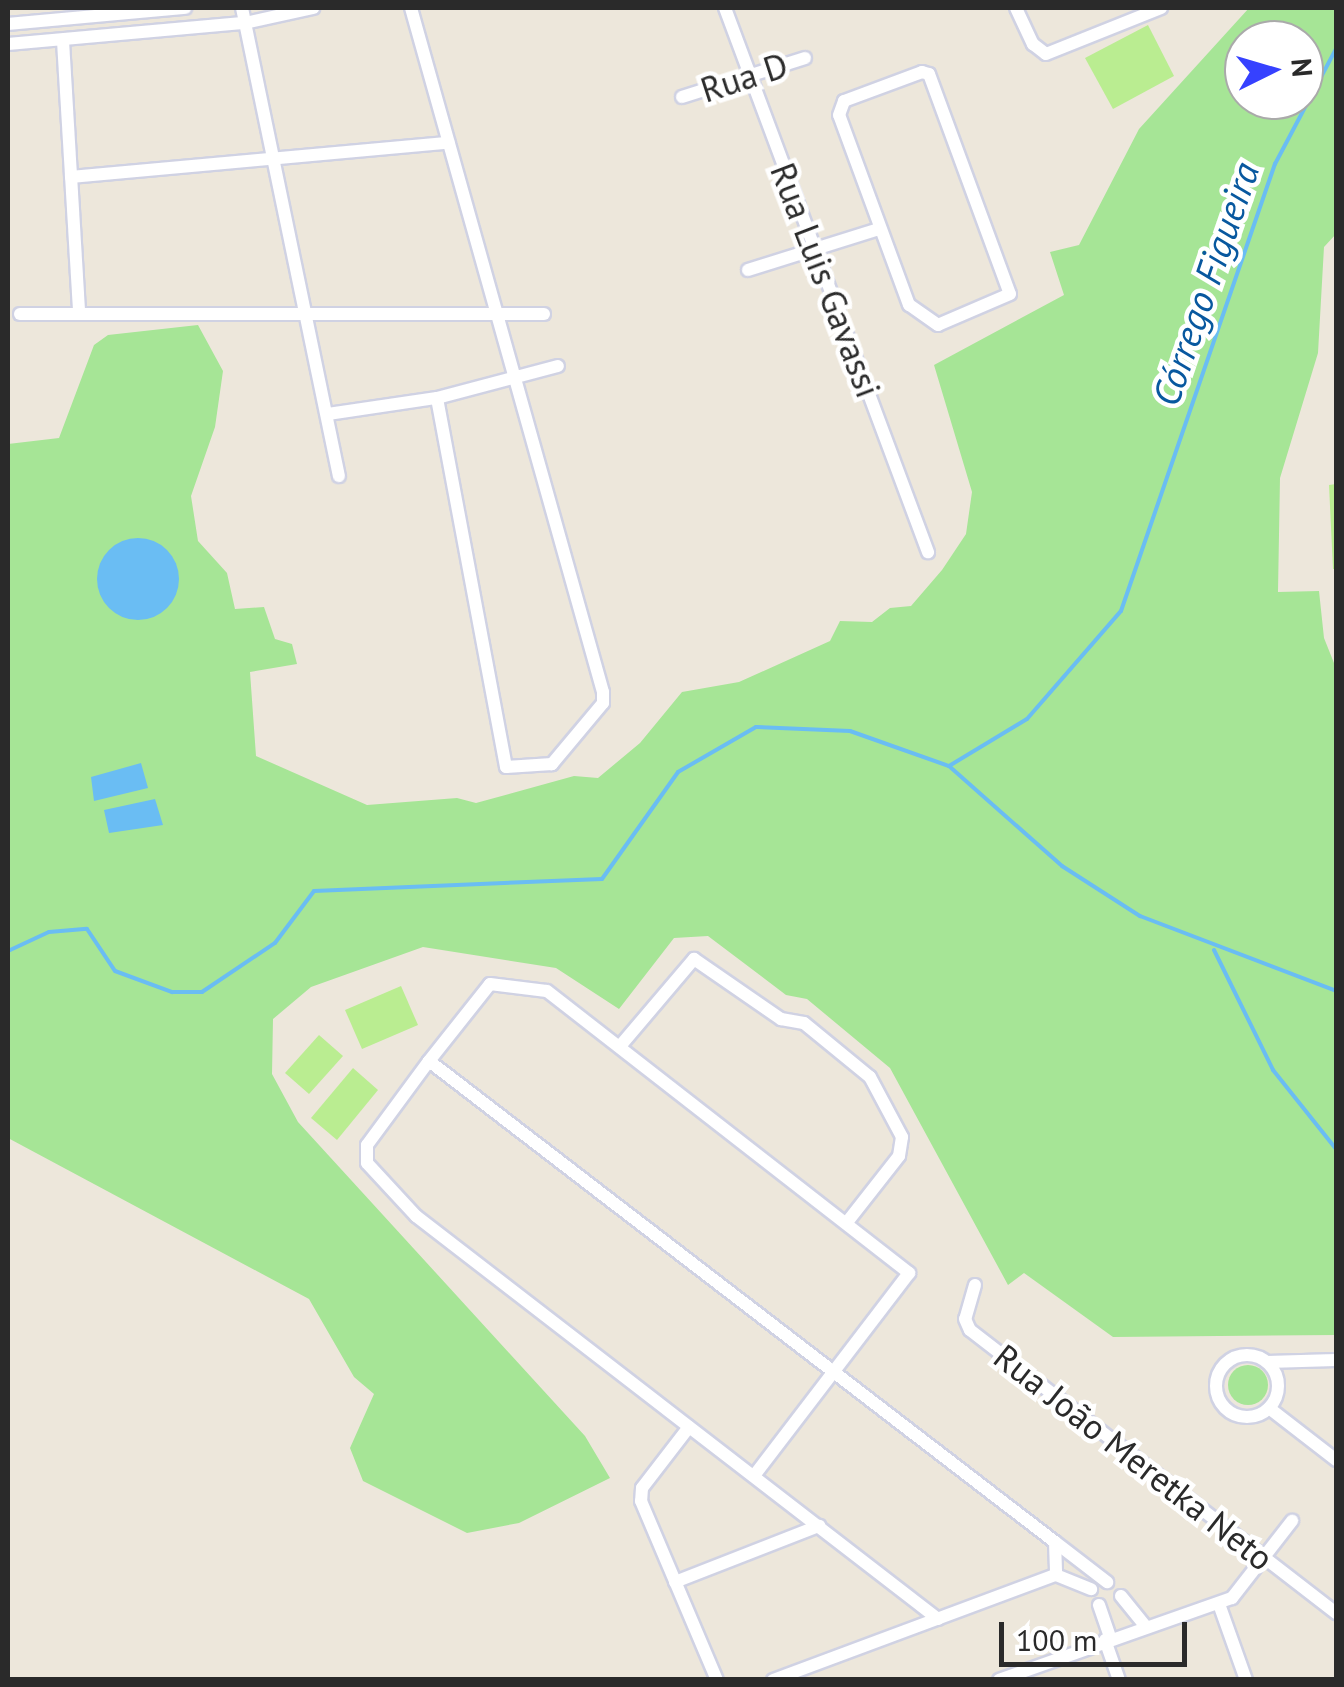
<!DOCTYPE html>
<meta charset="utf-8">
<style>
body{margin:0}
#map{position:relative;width:1344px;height:1687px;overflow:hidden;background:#ede7db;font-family:"PT Sans",sans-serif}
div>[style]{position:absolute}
.green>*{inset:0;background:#a6e596}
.round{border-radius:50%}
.pitch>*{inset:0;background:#baed91}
.water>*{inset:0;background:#6abdf3}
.stream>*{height:4px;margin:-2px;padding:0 2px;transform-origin:2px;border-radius:2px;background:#6abdf3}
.roads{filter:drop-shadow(2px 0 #d0d2e3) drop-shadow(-2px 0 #d0d2e3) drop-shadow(0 2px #d0d2e3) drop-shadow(0 -2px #d0d2e3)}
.minor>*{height:12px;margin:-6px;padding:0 6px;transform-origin:6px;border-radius:6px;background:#fff}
.minor>.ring{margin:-6px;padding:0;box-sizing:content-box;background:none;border:12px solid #fff;border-radius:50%}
span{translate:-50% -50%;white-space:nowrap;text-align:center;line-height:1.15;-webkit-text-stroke:9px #fff;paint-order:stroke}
.street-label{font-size:35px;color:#2a2a2a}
.water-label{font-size:38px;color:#08589f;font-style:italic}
.frame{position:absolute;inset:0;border:10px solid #2a2a2a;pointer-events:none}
.north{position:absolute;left:1224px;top:20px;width:100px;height:100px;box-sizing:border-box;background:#fff;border:2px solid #aaa;border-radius:50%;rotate:85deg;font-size:28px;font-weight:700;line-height:40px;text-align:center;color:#2a2a2a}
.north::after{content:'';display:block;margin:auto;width:35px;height:45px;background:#3641ff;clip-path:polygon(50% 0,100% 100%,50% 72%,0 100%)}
.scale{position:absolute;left:999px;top:1622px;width:188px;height:45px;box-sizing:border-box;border:5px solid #2a2a2a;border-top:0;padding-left:12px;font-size:30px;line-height:35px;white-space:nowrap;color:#2a2a2a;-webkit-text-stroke:8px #fff;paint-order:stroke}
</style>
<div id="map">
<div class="green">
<i style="clip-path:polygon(evenodd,1249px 8px,1336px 8px,1336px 234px,1324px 247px,1318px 353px,1280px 478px,1278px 592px,1319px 591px,1324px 638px,1336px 668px,1336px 1335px,1113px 1337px,1024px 1273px,1008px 1285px,890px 1068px,807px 999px,786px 995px,708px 936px,674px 938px,619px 1009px,556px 968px,423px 947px,311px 987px,273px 1019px,272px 1074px,298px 1122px,585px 1436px,610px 1478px,519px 1523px,467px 1533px,363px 1481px,350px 1448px,374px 1394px,354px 1377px,309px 1299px,8px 1138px,8px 444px,59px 438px,94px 345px,108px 335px,198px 325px,223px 371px,215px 427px,191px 496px,198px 541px,227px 573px,235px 609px,264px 607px,275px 639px,292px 644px,297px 664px,250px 672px,256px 756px,367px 805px,457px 798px,476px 803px,574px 776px,598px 778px,640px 743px,682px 692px,739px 682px,830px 641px,840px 621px,872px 622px,890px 608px,911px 606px,942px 570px,966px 534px,972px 492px,934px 365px,1064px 295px,1050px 252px,1079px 245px,1139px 129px,1249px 8px,1244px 40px,1304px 40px,1304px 100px,1244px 100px,1244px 40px)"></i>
<i class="round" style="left:1228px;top:1365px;width:40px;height:40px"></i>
</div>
<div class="pitch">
<i style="clip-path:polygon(1148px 25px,1174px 76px,1113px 109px,1085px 58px)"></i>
<i style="clip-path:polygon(1336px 484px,1336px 569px,1333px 569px,1329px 485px)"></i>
<i style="clip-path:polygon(401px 986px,418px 1025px,362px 1049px,345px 1010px)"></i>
<i style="clip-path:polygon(319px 1035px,343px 1056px,309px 1094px,285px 1073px)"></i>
<i style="clip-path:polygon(353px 1068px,378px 1090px,337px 1140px,311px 1118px)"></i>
</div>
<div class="water">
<i class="round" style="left:97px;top:538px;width:82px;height:82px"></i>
<i style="clip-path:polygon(141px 763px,148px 788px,94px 801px,91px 777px)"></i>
<i style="clip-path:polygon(155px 799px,163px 825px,109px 833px,104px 810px)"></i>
</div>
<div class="stream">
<i style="left:949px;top:766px;width:151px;rotate:41.5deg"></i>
<i style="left:1062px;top:866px;width:93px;rotate:32.7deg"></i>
<i style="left:1140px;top:916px;width:210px;rotate:20.9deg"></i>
<i style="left:1214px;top:950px;width:134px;rotate:63.8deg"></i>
<i style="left:1273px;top:1070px;width:101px;rotate:51.4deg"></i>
<i style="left:8px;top:951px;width:45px;rotate:-24.9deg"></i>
<i style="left:49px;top:932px;width:38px;rotate:-5deg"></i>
<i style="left:87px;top:929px;width:50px;rotate:56.3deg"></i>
<i style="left:115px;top:971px;width:61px;rotate:20.2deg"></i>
<i style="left:172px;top:992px;width:30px"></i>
<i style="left:202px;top:992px;width:88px;rotate:-33.9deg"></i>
<i style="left:275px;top:943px;width:65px;rotate:-53.1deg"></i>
<i style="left:314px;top:891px;width:288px;rotate:-2.4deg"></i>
<i style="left:602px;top:879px;width:131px;rotate:-54.6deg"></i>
<i style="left:678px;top:772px;width:90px;rotate:-30deg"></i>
<i style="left:756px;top:727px;width:94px;rotate:2.4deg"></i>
<i style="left:850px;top:731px;width:105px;rotate:19.5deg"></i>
<i style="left:949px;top:766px;width:91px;rotate:-31.1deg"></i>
<i style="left:1027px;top:719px;width:143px;rotate:-49deg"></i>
<i style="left:1121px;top:611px;width:473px;rotate:-71deg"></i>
<i style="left:1275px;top:164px;width:130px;rotate:-62.1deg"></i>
</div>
<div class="roads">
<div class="minor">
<i style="left:242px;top:8px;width:478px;rotate:78.3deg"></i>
<i style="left:411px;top:8px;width:710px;rotate:74.32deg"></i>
<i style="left:603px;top:692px;width:11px;rotate:90deg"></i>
<i style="left:603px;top:703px;width:80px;rotate:129.9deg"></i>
<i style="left:552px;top:764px;width:46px;rotate:176.3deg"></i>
<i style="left:506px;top:767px;width:375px;rotate:-100.6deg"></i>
<i style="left:725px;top:8px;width:581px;rotate:69.54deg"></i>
<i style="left:1016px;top:8px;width:40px;rotate:65deg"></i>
<i style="left:1033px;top:44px;width:16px;rotate:38deg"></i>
<i style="left:1046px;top:54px;width:124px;rotate:-21.8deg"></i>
<i style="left:8px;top:24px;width:178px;rotate:-5.2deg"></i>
<i style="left:63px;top:41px;width:271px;rotate:86.6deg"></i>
<i style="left:8px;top:44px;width:238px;rotate:-5.1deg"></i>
<i style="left:245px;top:23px;width:70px;rotate:-12.4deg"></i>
<i style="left:922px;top:72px;width:7px;rotate:16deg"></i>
<i style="left:929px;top:74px;width:234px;rotate:69.8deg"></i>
<i style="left:1010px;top:294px;width:78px;rotate:156.7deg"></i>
<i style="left:938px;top:325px;width:35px;rotate:-145deg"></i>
<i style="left:909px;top:305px;width:202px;rotate:-110.2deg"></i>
<i style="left:839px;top:115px;width:15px;rotate:-70deg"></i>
<i style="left:844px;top:101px;width:83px;rotate:-20.4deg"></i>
<i style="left:682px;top:97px;width:129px;rotate:-17.6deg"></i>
<i style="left:71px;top:177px;width:379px;rotate:-5.2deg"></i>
<i style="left:748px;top:270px;width:137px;rotate:-17.4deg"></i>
<i style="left:20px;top:314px;width:524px"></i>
<i style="left:328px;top:414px;width:110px;rotate:-8.4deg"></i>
<i style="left:437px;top:398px;width:125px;rotate:-14.8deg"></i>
<i style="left:621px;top:1045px;width:113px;rotate:-49.7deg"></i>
<i style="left:694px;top:959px;width:106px;rotate:34.6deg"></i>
<i style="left:781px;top:1019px;width:23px;rotate:10deg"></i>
<i style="left:804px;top:1023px;width:85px;rotate:39.3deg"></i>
<i style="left:870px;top:1077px;width:68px;rotate:61.9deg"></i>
<i style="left:902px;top:1137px;width:19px;rotate:99deg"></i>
<i style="left:899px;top:1156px;width:83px;rotate:128.1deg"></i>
<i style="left:429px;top:1061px;width:98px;rotate:-51.6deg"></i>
<i style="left:490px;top:984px;width:57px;rotate:7deg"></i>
<i style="left:547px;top:991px;width:459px;rotate:37.9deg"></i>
<i style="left:909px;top:1273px;width:255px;rotate:127.4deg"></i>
<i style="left:975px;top:1285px;width:35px;rotate:106deg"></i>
<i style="left:965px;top:1319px;width:12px;rotate:66deg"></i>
<i style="left:970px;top:1330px;width:463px;rotate:37.7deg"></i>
<i class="ring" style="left:1216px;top:1355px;width:50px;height:50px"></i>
<i style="left:1267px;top:1362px;width:69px;rotate:-1.7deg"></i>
<i style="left:1269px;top:1408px;width:85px;rotate:37.8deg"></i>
<i style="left:689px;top:1427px;width:77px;rotate:127.6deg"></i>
<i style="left:642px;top:1488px;width:13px;rotate:94deg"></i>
<i style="left:641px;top:1501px;width:194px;rotate:67deg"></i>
<i style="left:1055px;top:1542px;width:66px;rotate:37.6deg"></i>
<i style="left:675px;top:1582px;width:155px;rotate:-21.3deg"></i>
<i style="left:1121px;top:1596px;width:38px;rotate:51deg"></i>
<i style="left:1219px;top:1604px;width:81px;rotate:70.4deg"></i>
<i style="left:1099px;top:1605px;width:34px;rotate:71deg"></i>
<i style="left:938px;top:1619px;width:659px;rotate:-142.33deg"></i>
<i style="left:416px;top:1216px;width:72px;rotate:-132.8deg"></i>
<i style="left:367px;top:1163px;width:18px;rotate:-90deg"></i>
<i style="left:367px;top:1145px;width:104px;rotate:-53.6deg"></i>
<i style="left:429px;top:1061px;width:789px;rotate:37.54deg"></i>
<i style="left:1055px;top:1542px;width:33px;rotate:88deg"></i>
<i style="left:1056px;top:1575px;width:38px;rotate:22deg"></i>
<i style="left:1105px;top:1640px;width:42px;rotate:70.7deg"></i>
<i style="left:773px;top:1680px;width:302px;rotate:-20.4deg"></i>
<i style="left:999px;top:1680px;width:247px;rotate:-19.4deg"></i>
<i style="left:1232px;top:1598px;width:98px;rotate:-52.1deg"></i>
</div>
</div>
<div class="street-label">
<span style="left:744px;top:77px;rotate:-18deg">Rua D</span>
<span style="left:826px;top:280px;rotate:69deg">Rua Luis Gavassi</span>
<span style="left:1134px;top:1457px;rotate:38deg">Rua João Meretka Neto</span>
</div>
<div class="water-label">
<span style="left:1205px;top:284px;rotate:-71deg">Córrego Figueira</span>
</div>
<div class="frame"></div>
<div class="north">N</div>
<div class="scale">100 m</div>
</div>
